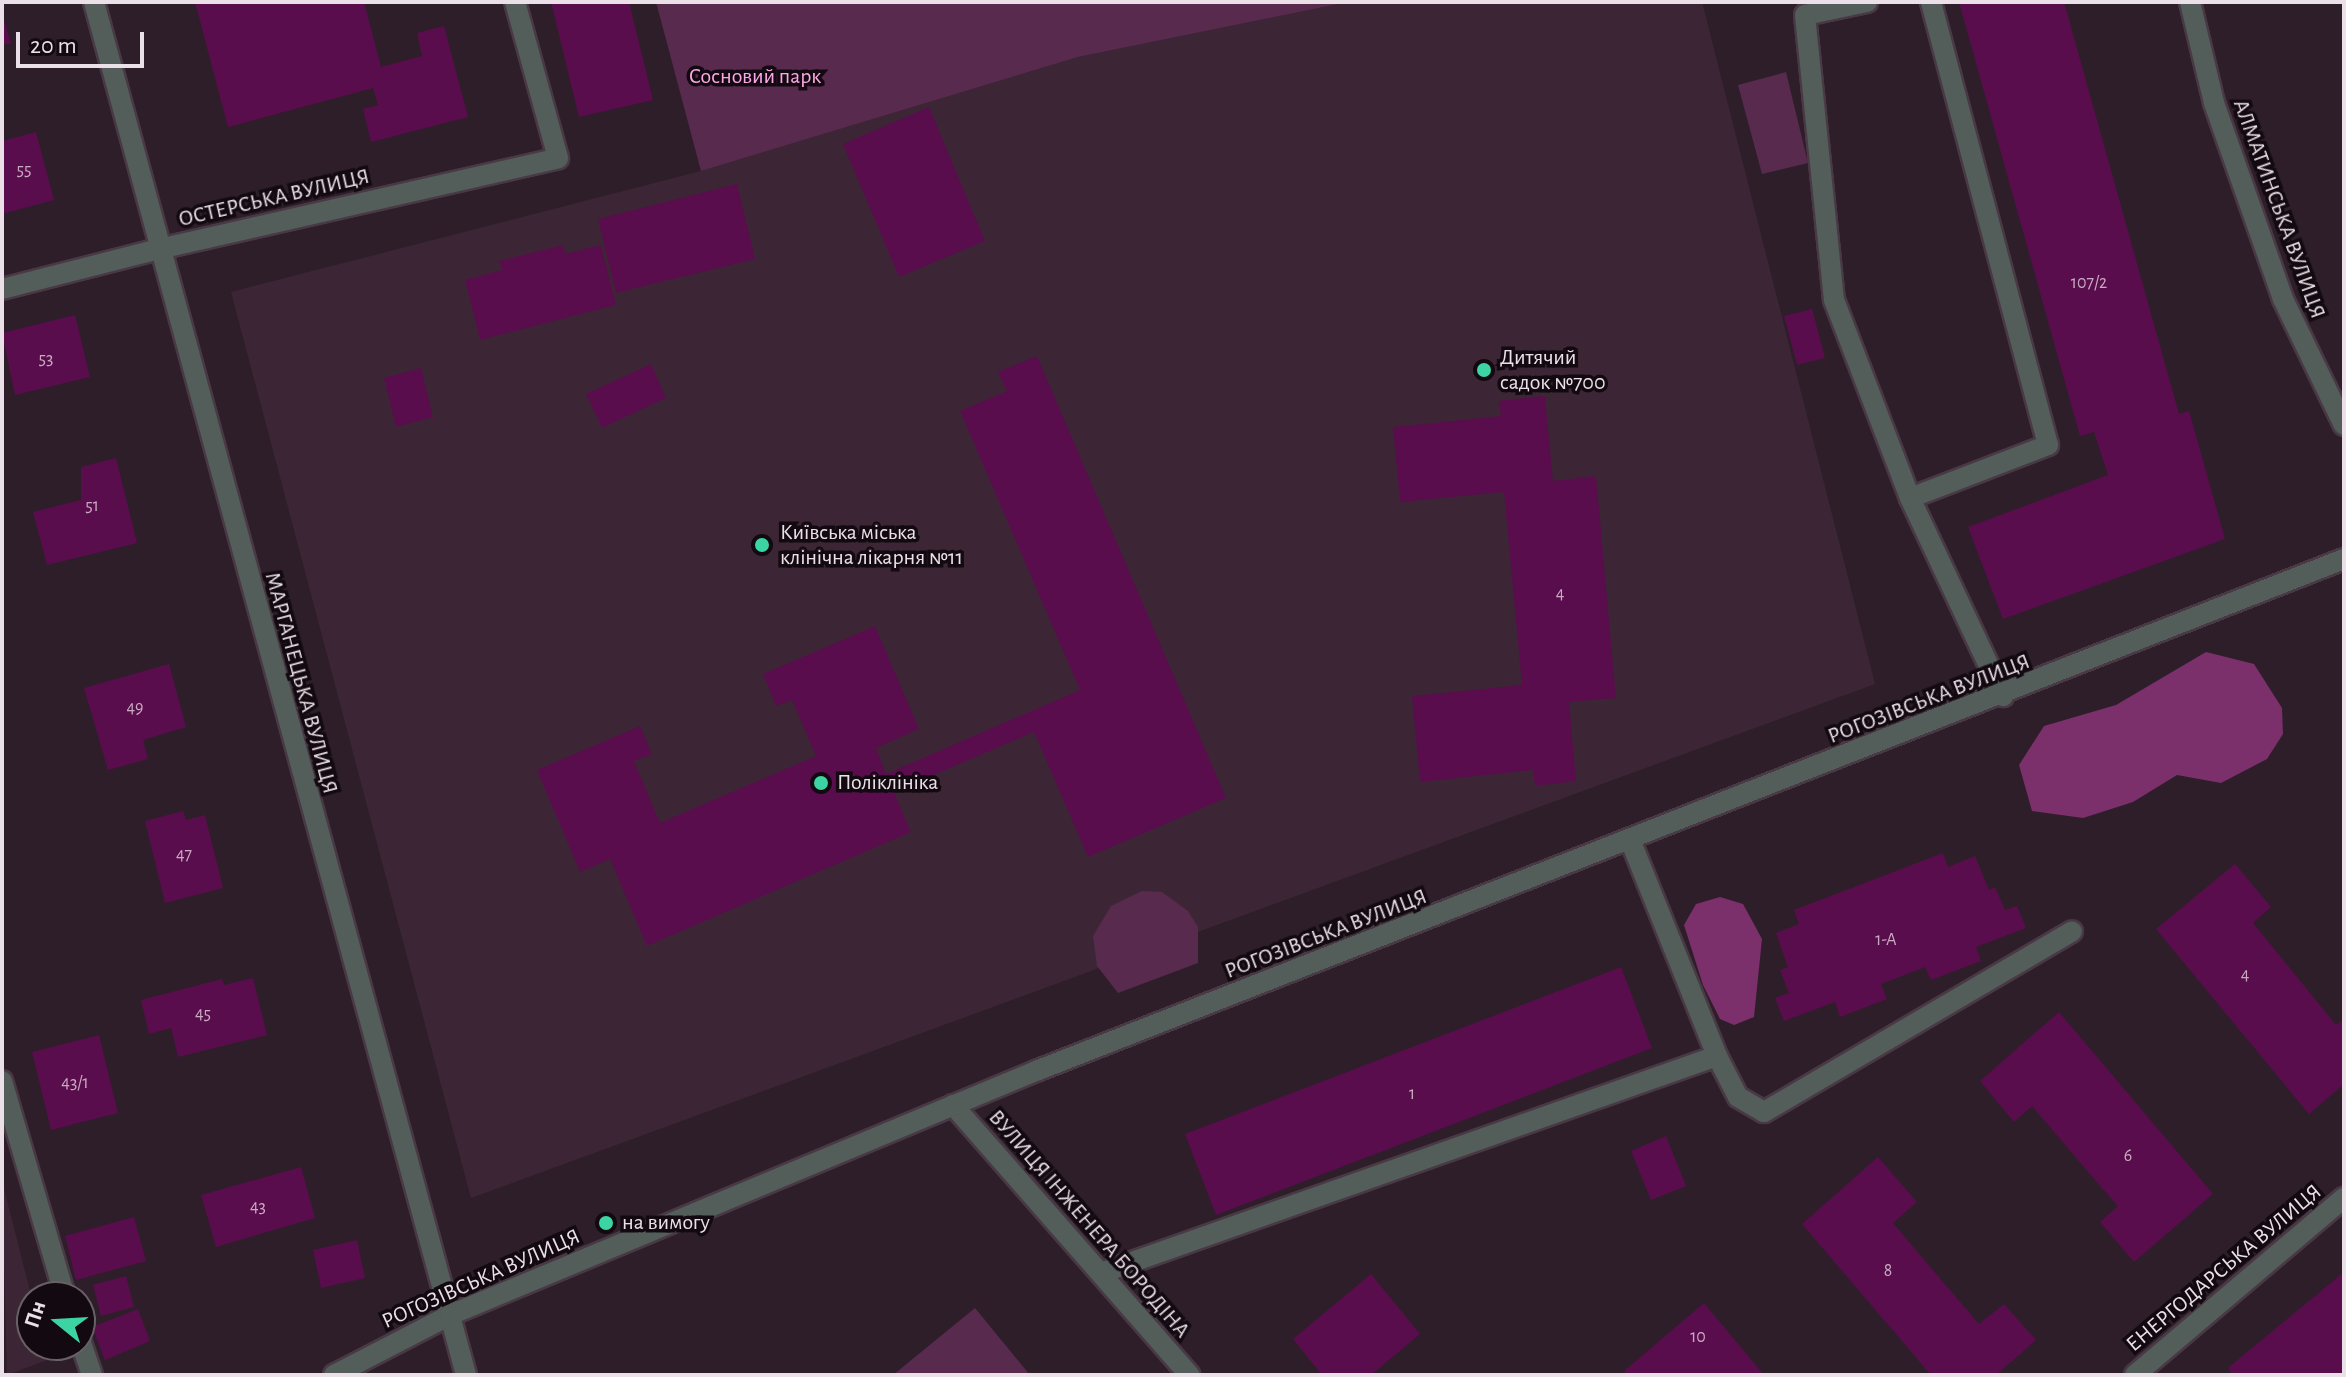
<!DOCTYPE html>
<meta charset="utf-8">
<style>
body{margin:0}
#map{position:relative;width:2346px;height:1377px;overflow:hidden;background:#2e1e2a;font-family:"Alegreya Sans",sans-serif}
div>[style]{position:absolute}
.built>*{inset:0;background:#3c2636}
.green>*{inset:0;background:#582a4d}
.forest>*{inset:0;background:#7b2f6b}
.building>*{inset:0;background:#5a0d4d}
.roads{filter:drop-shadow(2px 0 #493945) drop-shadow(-2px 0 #493945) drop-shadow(0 2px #493945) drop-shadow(0 -2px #493945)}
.service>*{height:20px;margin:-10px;padding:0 10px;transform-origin:10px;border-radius:10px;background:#535d59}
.minor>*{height:20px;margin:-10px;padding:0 10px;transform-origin:10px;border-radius:10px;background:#535d59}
.tertiary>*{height:20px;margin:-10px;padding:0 10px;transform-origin:10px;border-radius:10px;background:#535d59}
.dots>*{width:22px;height:22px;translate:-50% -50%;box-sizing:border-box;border:4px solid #120a10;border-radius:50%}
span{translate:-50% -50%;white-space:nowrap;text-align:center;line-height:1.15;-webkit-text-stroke:7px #120a10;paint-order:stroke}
.number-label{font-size:18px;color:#c8abc1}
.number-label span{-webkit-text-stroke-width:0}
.park-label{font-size:22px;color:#fda7e6}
.street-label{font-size:22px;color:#ece0e8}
.poi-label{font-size:22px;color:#ece0e8}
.left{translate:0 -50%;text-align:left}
.frame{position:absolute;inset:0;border:4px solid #ece0e8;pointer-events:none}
.north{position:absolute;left:16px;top:1281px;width:80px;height:80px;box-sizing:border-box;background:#120a10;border:2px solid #696066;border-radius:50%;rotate:288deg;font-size:22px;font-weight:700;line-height:32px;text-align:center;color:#ece0e8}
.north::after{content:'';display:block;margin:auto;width:28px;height:36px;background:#3dd4a3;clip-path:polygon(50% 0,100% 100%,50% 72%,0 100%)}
.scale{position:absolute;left:16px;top:32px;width:128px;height:36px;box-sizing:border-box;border:4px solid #ece0e8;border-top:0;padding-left:10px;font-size:24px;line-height:28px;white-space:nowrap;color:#ece0e8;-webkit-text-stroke:6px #120a10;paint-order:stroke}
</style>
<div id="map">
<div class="built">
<i style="clip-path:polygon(1348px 2px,1702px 2px,1875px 684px,471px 1198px,231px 292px,701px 171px,1078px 57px)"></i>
<i style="clip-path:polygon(2px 1181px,32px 1299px,32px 1345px,44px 1345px,47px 1360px,7px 1375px)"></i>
</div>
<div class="green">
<i style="clip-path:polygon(656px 2px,1348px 2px,1078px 57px,701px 171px)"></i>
<i style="clip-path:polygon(1786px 72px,1808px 163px,1762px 174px,1738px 85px)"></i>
<i style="clip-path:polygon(1142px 891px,1162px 892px,1188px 911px,1198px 927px,1198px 963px,1118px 993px,1097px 966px,1093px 936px,1111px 906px)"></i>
<i style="clip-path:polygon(975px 1308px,1030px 1375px,893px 1375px)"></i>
</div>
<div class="forest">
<i style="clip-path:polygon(2206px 652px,2254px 664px,2282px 708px,2283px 734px,2267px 759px,2221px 783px,2177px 775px,2133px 802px,2083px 818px,2032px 811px,2019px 765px,2044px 726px,2116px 705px)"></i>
<i style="clip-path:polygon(1720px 897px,1743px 904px,1762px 939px,1754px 1017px,1734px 1025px,1720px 1019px,1703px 985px,1684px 925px,1696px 904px)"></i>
</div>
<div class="building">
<i style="clip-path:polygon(195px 2px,364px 2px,381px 67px,422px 56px,417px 33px,444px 26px,468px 117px,371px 142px,363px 109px,378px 105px,373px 88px,228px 127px)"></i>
<i style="clip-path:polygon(551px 2px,629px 2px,653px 100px,579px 117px)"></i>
<i style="clip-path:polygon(1959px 2px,2064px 2px,2179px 414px,2189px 411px,2225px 539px,2003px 619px,1968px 527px,2108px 475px,2094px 432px,2080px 436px)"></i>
<i style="clip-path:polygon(2px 14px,11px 43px,2px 45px)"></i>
<i style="clip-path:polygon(929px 107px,985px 241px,899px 277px,843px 144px)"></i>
<i style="clip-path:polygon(36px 132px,54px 200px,2px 214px,2px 141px)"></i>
<i style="clip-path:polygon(737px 184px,755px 259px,616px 293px,598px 219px)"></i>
<i style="clip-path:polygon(563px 245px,565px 254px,601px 245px,616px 305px,480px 340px,465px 280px,502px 270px,499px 261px)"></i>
<i style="clip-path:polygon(1812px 309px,1825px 358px,1797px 365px,1784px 316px)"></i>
<i style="clip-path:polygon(75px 315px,90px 377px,15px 395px,2px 333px)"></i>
<i style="clip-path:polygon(1037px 356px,1226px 798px,1088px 857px,1034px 732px,894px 792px,911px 832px,647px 946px,610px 859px,580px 872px,537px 770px,640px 726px,652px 754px,634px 761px,660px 823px,816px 756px,792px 700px,776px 706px,763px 674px,875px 626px,919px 729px,876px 748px,886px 774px,1080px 690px,960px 411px,1007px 391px,998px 372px)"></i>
<i style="clip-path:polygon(651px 364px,666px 398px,602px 428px,586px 394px)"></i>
<i style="clip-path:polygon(421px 368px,433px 417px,396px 427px,384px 378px)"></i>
<i style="clip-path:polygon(1545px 396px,1553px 481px,1596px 476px,1616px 698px,1569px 702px,1576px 781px,1535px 786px,1533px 770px,1420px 782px,1412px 696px,1522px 685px,1504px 492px,1400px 502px,1393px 427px,1501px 416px,1499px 401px)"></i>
<i style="clip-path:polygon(116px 458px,137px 543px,47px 565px,33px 512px,81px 500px,81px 467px)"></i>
<i style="clip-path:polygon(169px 664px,186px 727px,143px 740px,148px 759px,108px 770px,84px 688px)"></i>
<i style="clip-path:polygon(183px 811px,186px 820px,205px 815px,223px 888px,165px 903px,145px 821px)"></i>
<i style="clip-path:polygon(1943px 853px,1948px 867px,1975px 856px,1989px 890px,1995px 887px,2005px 910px,2017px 906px,2026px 928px,1976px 947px,1981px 961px,1931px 980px,1925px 967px,1881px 984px,1887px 999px,1840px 1017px,1835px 1002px,1784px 1021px,1775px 998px,1789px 993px,1780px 970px,1788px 967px,1776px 933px,1799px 924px,1794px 910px)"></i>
<i style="clip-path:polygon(2235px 864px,2271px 907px,2253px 923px,2336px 1025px,2344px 1019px,2344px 1084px,2309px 1114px,2156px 929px)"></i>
<i style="clip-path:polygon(1621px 967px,1652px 1048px,1216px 1215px,1185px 1134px)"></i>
<i style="clip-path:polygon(253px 978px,267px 1035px,178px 1057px,171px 1028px,149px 1034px,141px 1000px,222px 979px,224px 985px)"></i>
<i style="clip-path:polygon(2059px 1012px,2213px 1194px,2134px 1262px,2100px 1222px,2118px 1206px,2101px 1187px,2032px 1106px,2014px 1122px,1980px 1081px)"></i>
<i style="clip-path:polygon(99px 1035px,118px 1113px,51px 1130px,32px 1052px)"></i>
<i style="clip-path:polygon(1666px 1136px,1686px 1186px,1651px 1200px,1631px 1151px)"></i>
<i style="clip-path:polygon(1878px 1157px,1917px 1202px,1893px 1223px,1960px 1302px,1979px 1324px,2004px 1304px,2036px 1340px,1996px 1375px,1931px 1375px,1802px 1224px)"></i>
<i style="clip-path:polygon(301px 1167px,315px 1218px,216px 1247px,201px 1195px)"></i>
<i style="clip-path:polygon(134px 1217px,146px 1261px,76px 1280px,65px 1236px)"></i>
<i style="clip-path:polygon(357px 1240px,365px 1278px,321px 1288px,313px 1250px)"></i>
<i style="clip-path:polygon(2344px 1272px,2344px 1375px,2233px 1375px,2228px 1368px)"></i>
<i style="clip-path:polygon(1371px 1274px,1420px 1334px,1371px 1375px,1322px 1375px,1293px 1339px)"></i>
<i style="clip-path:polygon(126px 1276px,134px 1307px,101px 1316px,93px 1285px)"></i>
<i style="clip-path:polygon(1704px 1303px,1764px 1375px,1627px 1375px,1624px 1371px)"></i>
<i style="clip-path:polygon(138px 1309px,150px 1341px,105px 1360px,92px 1327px)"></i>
</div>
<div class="roads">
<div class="service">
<i style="left:1867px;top:2px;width:63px;rotate:168.2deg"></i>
<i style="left:1805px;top:15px;width:286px;rotate:84.2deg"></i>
<i style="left:1834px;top:300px;width:212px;rotate:69deg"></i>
<i style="left:1910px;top:498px;width:219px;rotate:64.8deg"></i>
<i style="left:159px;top:249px;width:409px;rotate:-12.8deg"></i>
<i style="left:558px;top:158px;width:162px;rotate:-105.4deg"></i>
<i style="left:1910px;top:498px;width:148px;rotate:-21deg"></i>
<i style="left:2048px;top:445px;width:458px;rotate:-104.8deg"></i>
<i style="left:1631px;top:842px;width:231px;rotate:68.1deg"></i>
<i style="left:2px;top:1081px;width:225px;rotate:73.7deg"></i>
<i style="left:1101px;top:1273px;width:653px;rotate:-19.41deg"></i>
<i style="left:1717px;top:1056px;width:46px;rotate:62.9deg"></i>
<i style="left:1738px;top:1097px;width:30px;rotate:30deg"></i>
<i style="left:1764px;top:1112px;width:357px;rotate:-30.4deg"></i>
<i style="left:80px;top:1340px;width:37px;rotate:71deg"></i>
</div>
<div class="minor">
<i style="left:94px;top:2px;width:1423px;rotate:74.84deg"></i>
<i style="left:2px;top:289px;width:162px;rotate:-14.3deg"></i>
<i style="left:953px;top:1105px;width:359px;rotate:48.8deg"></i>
<i style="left:334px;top:1375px;width:131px;rotate:-27.3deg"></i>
<i style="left:450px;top:1315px;width:635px;rotate:-22.61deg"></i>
<i style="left:1036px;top:1071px;width:1405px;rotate:-21.38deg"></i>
<i style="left:2135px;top:1375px;width:274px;rotate:-40.3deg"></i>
</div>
<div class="tertiary">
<i style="left:2190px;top:2px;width:104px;rotate:76.6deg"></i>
<i style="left:2214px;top:103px;width:208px;rotate:70.6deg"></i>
<i style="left:2283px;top:299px;width:140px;rotate:64.2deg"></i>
</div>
</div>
<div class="dots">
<i style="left:1484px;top:370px;background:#3dd4a3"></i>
<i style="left:762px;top:545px;background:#3dd4a3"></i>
<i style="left:821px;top:783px;background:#3dd4a3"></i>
<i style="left:606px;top:1223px;background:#3dd4a3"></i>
</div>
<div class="number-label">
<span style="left:24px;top:170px">55</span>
<span style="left:2089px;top:283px">107/2</span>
<span style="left:46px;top:359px">53</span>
<span style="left:92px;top:506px">51</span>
<span style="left:1560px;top:594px">4</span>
<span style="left:135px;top:708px">49</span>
<span style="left:184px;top:855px">47</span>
<span style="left:1886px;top:940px">1-А</span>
<span style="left:2245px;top:975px">4</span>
<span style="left:203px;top:1014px">45</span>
<span style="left:75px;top:1083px">43/1</span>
<span style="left:1412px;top:1094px">1</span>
<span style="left:2128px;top:1156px">6</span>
<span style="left:258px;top:1207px">43</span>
<span style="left:1888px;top:1271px">8</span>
<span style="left:1698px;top:1337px">10</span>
</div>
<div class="park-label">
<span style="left:755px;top:77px">Сосновий парк</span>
</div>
<div class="street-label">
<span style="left:274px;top:198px;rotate:-13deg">ОСТЕРСЬКА ВУЛИЦЯ</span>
<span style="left:2279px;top:209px;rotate:70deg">АЛМАТИНСЬКА ВУЛИЦЯ</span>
<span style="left:301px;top:683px;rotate:75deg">МАРГАНЕЦЬКА ВУЛИЦЯ</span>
<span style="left:1929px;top:699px;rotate:-21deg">РОГОЗІВСЬКА ВУЛИЦЯ</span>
<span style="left:1326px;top:934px;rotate:-21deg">РОГОЗІВСЬКА ВУЛИЦЯ</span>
<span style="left:1089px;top:1224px;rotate:49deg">ВУЛИЦЯ ІНЖЕНЕРА БОРОДІНА</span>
<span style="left:2224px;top:1268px;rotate:-40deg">ЕНЕРГОДАРСЬКА ВУЛИЦЯ</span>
<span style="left:481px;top:1279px;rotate:-24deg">РОГОЗІВСЬКА ВУЛИЦЯ</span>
</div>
<div class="poi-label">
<span class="left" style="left:1500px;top:370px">Дитячий<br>садок №700</span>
<span class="left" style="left:780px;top:545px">Київська міська<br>клінічна лікарня №11</span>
<span class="left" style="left:837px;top:783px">Поліклініка</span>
<span class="left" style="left:622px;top:1223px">на вимогу</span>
</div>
<div class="frame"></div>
<div class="north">Пн</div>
<div class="scale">20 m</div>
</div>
